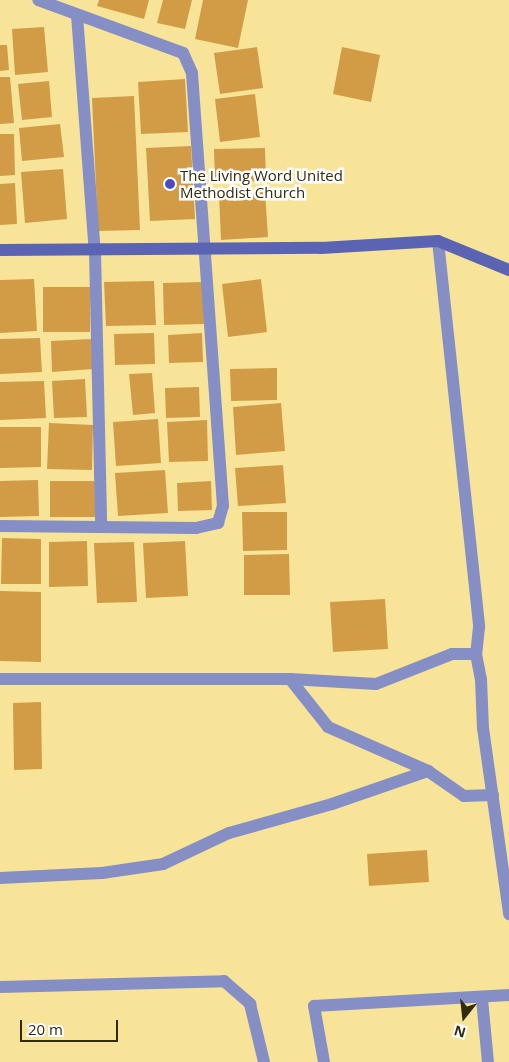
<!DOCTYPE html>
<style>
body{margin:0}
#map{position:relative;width:509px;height:1062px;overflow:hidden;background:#f7e499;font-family:"Open Sans",sans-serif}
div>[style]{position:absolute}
.building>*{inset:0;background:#d29c46}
.lane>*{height:12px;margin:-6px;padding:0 6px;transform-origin:6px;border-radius:6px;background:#858fc5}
.street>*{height:12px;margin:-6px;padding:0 6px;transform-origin:6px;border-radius:6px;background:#858fc5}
.secondary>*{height:12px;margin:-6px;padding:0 6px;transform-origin:6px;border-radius:6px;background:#5a64b2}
.dots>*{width:14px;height:14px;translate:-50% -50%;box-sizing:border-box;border:2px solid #fff;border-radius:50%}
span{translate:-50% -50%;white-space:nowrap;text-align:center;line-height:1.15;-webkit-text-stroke:5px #fff;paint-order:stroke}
.poi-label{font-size:15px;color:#332c0c}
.left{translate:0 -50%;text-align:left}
.north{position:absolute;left:439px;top:992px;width:50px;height:50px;-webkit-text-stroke:4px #fff;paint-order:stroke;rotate:196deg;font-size:14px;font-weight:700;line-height:20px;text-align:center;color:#332c0c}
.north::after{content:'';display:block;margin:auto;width:18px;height:22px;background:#332c0c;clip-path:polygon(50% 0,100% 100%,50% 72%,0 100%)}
.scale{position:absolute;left:20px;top:1020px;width:98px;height:22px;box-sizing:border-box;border:2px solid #332c0c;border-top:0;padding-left:6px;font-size:15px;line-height:18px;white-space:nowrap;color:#332c0c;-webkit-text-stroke:4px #fff;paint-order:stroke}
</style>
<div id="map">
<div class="building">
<i style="clip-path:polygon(99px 0,149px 0,144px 19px,97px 6px)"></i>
<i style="clip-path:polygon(163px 0,192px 0,185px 29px,157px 23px)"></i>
<i style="clip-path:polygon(203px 0,248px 0,238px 48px,195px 39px)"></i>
<i style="clip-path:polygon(44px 27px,48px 72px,15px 75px,12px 29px)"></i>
<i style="clip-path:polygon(0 45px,7px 45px,9px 70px,0 71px)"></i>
<i style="clip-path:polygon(257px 47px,263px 88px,220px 94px,214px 53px)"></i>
<i style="clip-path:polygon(342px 47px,380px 55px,371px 102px,333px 94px)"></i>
<i style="clip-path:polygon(0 77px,10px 77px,14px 123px,0 124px)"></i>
<i style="clip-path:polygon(185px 79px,188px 132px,141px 134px,138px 82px)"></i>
<i style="clip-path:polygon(49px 81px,52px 117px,22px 120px,18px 84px)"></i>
<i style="clip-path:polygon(255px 94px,260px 137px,220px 142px,215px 99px)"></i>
<i style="clip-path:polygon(134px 96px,140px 230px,98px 231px,92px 98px)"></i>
<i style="clip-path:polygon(60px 124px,64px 157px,22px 161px,19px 128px)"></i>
<i style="clip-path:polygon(0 134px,14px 134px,15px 175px,0 176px)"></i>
<i style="clip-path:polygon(191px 146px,195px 219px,150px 221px,146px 148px)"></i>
<i style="clip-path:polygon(265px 148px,266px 181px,215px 182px,214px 149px)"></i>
<i style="clip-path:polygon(63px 169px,67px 219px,25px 223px,21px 172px)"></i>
<i style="clip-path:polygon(15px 183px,17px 224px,0 225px,0 184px)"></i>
<i style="clip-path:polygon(265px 192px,268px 237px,221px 240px,219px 194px)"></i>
<i style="clip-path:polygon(34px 279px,37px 331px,0 333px,0 280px)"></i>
<i style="clip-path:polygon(261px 279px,267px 332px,228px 337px,222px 284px)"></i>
<i style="clip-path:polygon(154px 281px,156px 325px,106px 326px,104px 282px)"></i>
<i style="clip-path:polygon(203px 282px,204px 324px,164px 325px,163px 283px)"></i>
<i style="clip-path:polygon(43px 287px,90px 287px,90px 332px,43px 332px)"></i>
<i style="clip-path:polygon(154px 333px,155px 364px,115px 365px,114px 334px)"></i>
<i style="clip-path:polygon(202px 333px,203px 362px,169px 363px,168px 335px)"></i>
<i style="clip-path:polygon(40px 338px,42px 372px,0 374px,0 339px)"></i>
<i style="clip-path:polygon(91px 339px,93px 369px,52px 372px,51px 341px)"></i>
<i style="clip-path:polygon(277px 368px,277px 400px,231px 401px,230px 369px)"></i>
<i style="clip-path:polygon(152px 373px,155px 413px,133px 415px,129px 374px)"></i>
<i style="clip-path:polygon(85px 379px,87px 417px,54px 418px,52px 381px)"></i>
<i style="clip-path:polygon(44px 381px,46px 418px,0 420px,0 382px)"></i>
<i style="clip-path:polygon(199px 387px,200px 417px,166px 418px,165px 388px)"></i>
<i style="clip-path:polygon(281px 403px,285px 451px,236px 455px,233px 407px)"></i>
<i style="clip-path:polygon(158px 419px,161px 463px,116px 466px,113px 422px)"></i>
<i style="clip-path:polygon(207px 420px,208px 461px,169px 462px,167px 422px)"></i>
<i style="clip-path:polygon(49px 423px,93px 425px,92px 470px,47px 469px)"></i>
<i style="clip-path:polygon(0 427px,41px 427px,41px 467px,0 468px)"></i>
<i style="clip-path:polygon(283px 465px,286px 503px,238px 506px,235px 468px)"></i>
<i style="clip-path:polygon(165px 470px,168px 513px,118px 516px,115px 473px)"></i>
<i style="clip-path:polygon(38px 480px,39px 516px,0 517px,0 481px)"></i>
<i style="clip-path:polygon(50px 481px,96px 481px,97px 517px,50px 517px)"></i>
<i style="clip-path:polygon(211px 481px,212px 510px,178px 511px,177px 483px)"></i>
<i style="clip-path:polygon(242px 512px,287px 512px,287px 550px,243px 551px)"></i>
<i style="clip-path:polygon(2px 538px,41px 539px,41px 584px,1px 584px)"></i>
<i style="clip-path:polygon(87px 541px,88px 586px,49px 587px,49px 542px)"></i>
<i style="clip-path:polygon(185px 541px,188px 596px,146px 598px,143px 543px)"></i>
<i style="clip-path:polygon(134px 542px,137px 602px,97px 603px,94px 543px)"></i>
<i style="clip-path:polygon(289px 554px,290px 595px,244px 595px,244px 555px)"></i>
<i style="clip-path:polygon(0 591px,41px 592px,41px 662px,0 661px)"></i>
<i style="clip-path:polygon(385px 599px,388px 649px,333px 652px,330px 602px)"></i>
<i style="clip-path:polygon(41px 702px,42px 769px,14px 770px,13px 703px)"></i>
<i style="clip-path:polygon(427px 850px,429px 882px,369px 886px,367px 854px)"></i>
</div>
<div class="lane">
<i style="left:482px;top:999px;width:63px;rotate:84.6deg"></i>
</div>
<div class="street">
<i style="left:77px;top:15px;width:238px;rotate:85.7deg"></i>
<i style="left:95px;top:252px;width:274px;rotate:88.7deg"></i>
<i style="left:438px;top:241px;width:388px;rotate:83.9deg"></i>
<i style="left:479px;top:627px;width:27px;rotate:96deg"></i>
<i style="left:476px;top:654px;width:25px;rotate:79deg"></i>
<i style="left:481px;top:679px;width:49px;rotate:87.7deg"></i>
<i style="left:483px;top:728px;width:188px;rotate:82deg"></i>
<i style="left:0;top:526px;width:196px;rotate:0.6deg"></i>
<i style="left:196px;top:528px;width:23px;rotate:-13deg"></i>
<i style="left:218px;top:523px;width:18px;rotate:-74deg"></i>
<i style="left:223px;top:506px;width:434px;rotate:-94.1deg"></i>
<i style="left:192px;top:73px;width:22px;rotate:-114deg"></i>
<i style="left:183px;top:53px;width:154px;rotate:-159.9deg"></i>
<i style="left:0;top:679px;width:290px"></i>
<i style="left:290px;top:679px;width:86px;rotate:3.3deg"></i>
<i style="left:376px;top:684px;width:82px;rotate:-21.5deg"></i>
<i style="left:452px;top:654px;width:24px"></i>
<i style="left:290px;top:679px;width:61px;rotate:51.6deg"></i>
<i style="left:328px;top:727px;width:109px;rotate:23.7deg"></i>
<i style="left:428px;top:771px;width:44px;rotate:34.8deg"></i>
<i style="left:464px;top:796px;width:29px;rotate:-2deg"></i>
<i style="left:0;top:878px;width:102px;rotate:-2.8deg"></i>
<i style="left:102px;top:873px;width:62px;rotate:-8.4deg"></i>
<i style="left:163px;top:864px;width:73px;rotate:-25.2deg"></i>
<i style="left:229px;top:833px;width:107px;rotate:-15.7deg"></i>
<i style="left:332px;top:804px;width:102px;rotate:-19deg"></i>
<i style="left:0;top:987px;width:224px;rotate:-1.5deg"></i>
<i style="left:224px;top:981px;width:35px;rotate:41deg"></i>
<i style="left:250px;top:1004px;width:60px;rotate:76.4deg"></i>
<i style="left:324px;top:1062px;width:57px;rotate:-100.1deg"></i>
<i style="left:314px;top:1006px;width:195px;rotate:-3.2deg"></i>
</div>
<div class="secondary">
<i style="left:0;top:250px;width:321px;rotate:-0.4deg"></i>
<i style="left:321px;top:248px;width:117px;rotate:-3.4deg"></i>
<i style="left:438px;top:241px;width:77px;rotate:22.2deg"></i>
</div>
<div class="dots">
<i style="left:170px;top:184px;background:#494dc3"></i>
</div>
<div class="poi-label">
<span class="left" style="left:180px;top:184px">The Living Word United<br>Methodist Church</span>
</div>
<div class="north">N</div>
<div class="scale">20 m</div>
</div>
